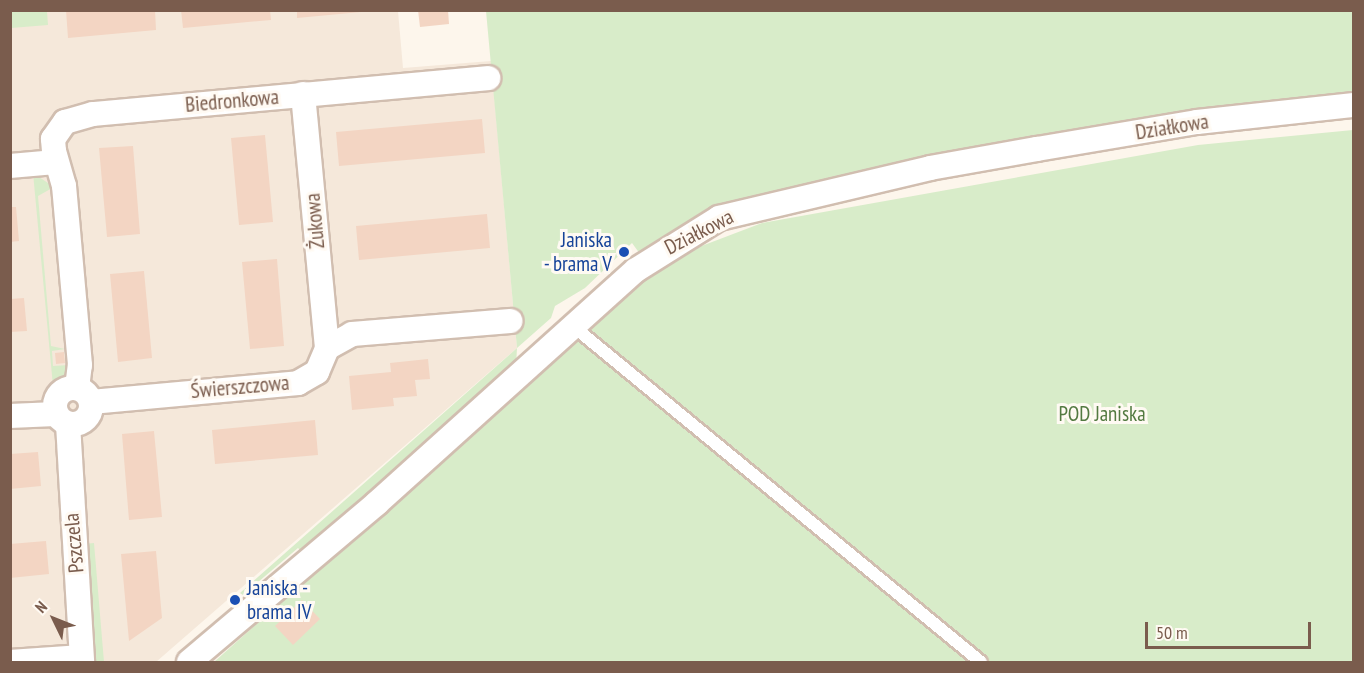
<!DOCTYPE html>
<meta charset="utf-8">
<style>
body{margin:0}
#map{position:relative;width:1364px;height:673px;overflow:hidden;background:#fdf6ec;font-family:"PT Sans Narrow",sans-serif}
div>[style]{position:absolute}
.residential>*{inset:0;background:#f5e8da}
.green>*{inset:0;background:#d8ecc9}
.building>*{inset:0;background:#f3d5c3}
.roads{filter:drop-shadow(2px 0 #d1beb0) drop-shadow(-2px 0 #d1beb0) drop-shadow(0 2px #d1beb0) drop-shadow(0 -2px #d1beb0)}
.service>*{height:12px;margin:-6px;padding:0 6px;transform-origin:6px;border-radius:6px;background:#fff}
.minor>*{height:24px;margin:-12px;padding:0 12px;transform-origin:12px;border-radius:12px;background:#fff}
.minor>.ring{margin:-12px;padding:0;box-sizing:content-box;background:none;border:24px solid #fff;border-radius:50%}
.dots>*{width:16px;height:16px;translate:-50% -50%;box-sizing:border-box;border:3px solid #fffaf3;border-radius:50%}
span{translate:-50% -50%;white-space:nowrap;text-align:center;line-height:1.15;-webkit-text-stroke:6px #fffaf3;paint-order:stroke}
.street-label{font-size:21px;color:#7a5c4d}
.transit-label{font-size:21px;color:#164399}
.right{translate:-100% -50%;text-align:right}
.left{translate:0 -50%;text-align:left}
.park-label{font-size:21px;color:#537a41}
.frame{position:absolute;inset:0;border:12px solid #7a5c4d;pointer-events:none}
.north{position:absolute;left:24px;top:589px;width:60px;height:60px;-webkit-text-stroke:4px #fffaf3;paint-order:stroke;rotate:313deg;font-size:16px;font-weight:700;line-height:24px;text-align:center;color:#7a5c4d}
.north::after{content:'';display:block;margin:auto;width:21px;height:27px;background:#7a5c4d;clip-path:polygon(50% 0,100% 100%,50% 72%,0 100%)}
.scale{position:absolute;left:1145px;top:622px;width:166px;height:27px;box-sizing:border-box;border:3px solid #7a5c4d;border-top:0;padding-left:8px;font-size:18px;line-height:21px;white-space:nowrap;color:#7a5c4d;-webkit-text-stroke:4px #fffaf3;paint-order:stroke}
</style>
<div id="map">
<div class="residential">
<i style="clip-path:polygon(10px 11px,398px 11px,403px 68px,491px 61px,517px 348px,156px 662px,11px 662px)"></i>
</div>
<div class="green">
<i style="clip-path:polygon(11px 10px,47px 11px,48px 25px,11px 28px)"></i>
<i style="clip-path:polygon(486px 11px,1353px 11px,1353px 95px,936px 158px,756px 195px,683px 224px,640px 254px,632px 243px,585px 288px,555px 306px,551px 318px,517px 348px,516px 366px,347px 519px,302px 552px,298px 548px,243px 595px,240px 593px,517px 348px)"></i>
<i style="clip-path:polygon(1353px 130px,1353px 662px,214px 662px,646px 277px,691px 250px,762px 223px,1198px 145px)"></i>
<i style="clip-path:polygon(33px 173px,54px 187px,38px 196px,51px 346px,65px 349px,52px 351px,53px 366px,69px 365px,66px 375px,53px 386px)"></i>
<i style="clip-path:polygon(94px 543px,104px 662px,95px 662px,84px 544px)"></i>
</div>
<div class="building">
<i style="clip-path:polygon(66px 10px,155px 10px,156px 30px,68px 38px)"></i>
<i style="clip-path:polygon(181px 10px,270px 10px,271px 20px,183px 28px)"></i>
<i style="clip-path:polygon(297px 10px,361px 10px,361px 12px,297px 18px)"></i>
<i style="clip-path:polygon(418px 10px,448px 10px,449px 24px,420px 27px)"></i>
<i style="clip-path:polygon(482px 119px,485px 153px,339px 166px,336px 132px)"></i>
<i style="clip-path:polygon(265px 135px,273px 222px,239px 225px,231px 138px)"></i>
<i style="clip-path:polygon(133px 146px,140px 234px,107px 237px,99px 148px)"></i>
<i style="clip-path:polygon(10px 207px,16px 207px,19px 241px,10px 242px)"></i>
<i style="clip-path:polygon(487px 214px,490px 248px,359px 260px,356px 226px)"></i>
<i style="clip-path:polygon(277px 259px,284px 346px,250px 349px,242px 262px)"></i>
<i style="clip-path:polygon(144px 271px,152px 358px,118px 362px,110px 274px)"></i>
<i style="clip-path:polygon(24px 298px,27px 331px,10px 332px,10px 299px)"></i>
<i style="clip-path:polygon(64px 352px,65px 363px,56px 364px,55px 353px)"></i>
<i style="clip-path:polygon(428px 359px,430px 379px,415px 380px,417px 396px,393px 398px,394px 406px,352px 410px,349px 376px,391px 372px,390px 363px)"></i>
<i style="clip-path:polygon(315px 420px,318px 455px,215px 464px,212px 430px)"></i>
<i style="clip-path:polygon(154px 431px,162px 517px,129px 520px,122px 434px)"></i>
<i style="clip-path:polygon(38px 452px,41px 486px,10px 489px,10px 454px)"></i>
<i style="clip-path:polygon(46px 541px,49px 574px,10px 578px,10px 544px)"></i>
<i style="clip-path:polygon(156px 551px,162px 618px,129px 641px,121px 554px)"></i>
<i style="clip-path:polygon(302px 600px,320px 619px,293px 645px,275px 626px)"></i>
</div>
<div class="roads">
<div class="service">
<i style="left:574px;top:327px;width:527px;rotate:39.46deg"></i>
</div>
<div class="minor">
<i style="left:303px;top:94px;width:255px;rotate:84.6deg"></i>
<i style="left:10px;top:166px;width:45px;rotate:-5.1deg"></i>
<i class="ring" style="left:55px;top:388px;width:12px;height:12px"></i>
<i style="left:77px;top:388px;width:23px;rotate:-83deg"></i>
<i style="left:80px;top:365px;width:180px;rotate:-95.1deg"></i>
<i style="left:64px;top:186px;width:36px;rotate:-106deg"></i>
<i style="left:54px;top:151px;width:12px;rotate:-95deg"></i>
<i style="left:53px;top:139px;width:21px;rotate:-55deg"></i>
<i style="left:65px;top:122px;width:29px;rotate:-16deg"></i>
<i style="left:93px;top:114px;width:397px;rotate:-5.2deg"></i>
<i style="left:91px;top:402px;width:208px;rotate:-5.2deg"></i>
<i style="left:298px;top:383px;width:22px;rotate:-30deg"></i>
<i style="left:317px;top:372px;width:26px;rotate:-67deg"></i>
<i style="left:327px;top:348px;width:29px;rotate:-29deg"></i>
<i style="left:352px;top:334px;width:159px;rotate:-4.7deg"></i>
<i style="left:10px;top:416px;width:45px;rotate:-2.5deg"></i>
<i style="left:68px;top:424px;width:238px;rotate:86.6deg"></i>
<i style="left:10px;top:662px;width:71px;rotate:-4deg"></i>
<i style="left:189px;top:662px;width:246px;rotate:-40.2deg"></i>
<i style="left:377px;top:503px;width:348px;rotate:-42deg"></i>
<i style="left:636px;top:270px;width:98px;rotate:-32.1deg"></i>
<i style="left:719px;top:218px;width:217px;rotate:-13.3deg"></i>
<i style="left:930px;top:168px;width:109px;rotate:-10.1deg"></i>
<i style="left:1037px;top:149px;width:162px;rotate:-9.6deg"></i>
<i style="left:1197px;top:122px;width:158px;rotate:-6.2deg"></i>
</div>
</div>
<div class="dots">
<i style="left:624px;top:252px;background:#1a4fb4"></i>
<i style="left:235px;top:600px;background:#1a4fb4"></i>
</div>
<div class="street-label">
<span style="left:232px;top:101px;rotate:-5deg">Biedronkowa</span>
<span style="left:1172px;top:127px;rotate:-9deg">Działkowa</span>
<span style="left:315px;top:221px;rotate:-95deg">Żukowa</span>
<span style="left:699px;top:232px;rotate:-27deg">Działkowa</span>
<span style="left:240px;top:387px;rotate:-5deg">Świerszczowa</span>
<span style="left:74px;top:543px;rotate:-95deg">Pszczela</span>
</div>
<div class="transit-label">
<span class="right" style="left:612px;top:252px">Janiska<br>- brama V</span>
<span class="left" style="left:247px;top:600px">Janiska -<br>brama IV</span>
</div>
<div class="park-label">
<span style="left:1102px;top:414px">POD Janiska</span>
</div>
<div class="frame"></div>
<div class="north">N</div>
<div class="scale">50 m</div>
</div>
